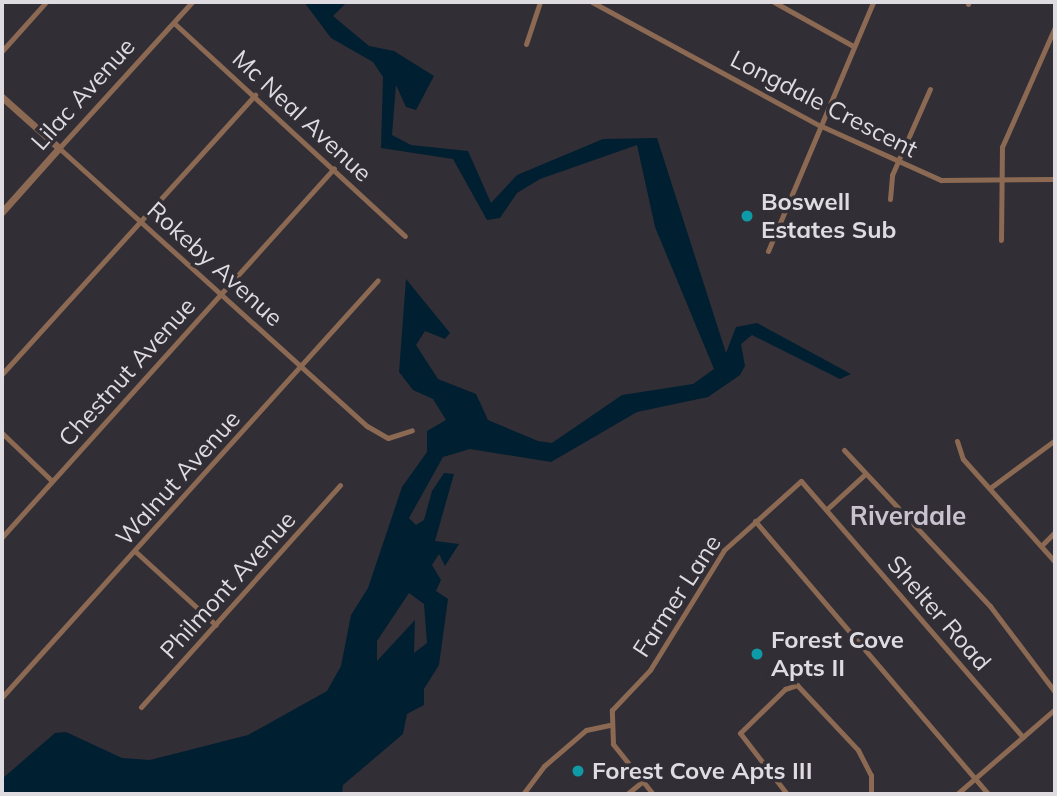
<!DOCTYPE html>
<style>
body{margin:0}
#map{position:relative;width:1057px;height:796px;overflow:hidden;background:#322e36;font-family:Mulish,sans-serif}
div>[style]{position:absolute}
.water>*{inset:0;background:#001f30}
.minor>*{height:5px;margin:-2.5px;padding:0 2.5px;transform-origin:2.5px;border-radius:2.5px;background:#8b6952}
.tertiary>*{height:7px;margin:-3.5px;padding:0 3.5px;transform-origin:3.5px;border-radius:3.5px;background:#8b6952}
.dots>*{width:19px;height:19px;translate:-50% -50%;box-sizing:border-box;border:4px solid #322e36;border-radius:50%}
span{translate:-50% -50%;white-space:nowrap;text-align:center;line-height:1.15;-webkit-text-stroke:7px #322e36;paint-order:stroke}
.street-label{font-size:24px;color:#dedbe1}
.poi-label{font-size:24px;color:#dedbe1;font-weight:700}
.left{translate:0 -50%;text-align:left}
.neighbourhood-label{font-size:26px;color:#c8c3ce;font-weight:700}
.frame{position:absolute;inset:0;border:4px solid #dedbe1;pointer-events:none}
</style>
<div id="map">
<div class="water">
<i style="clip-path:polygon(evenodd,304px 2px,347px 2px,333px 16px,369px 46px,394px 51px,434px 76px,416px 110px,406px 107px,396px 85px,392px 135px,411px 145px,468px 151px,491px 203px,517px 175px,603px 139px,657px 138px,726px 353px,736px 327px,757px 323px,851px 374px,840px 379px,752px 335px,741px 344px,745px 366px,740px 375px,708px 397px,637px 412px,551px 462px,470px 449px,443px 457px,409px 518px,416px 525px,424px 520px,432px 491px,444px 473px,454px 474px,435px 541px,459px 544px,445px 566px,439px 554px,432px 565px,441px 580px,436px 591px,448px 599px,439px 665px,424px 689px,424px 705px,407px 714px,403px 734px,343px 785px,342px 794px,2px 794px,3px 778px,55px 733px,66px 732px,122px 758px,150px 760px,248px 735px,327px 691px,341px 666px,351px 615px,368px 588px,402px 487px,427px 452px,427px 431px,446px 420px,433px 399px,413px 390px,399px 372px,406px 279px,450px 333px,445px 339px,425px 331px,416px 345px,438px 379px,476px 394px,488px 420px,538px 441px,552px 443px,622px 395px,693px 384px,714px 369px,655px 227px,637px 145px,540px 179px,517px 193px,500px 218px,487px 220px,453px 159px,381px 148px,383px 77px,373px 62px,331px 38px,304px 2px,409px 593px,424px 604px,427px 643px,414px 653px,415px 620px,377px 661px,377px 641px,409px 593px)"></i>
</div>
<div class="minor">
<i style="left:192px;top:2px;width:197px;rotate:132.3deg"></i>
<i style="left:59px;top:148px;width:415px;rotate:42.1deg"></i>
<i style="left:367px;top:426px;width:24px;rotate:30deg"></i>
<i style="left:388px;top:438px;width:25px;rotate:-18deg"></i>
<i style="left:592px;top:2px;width:258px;rotate:28.5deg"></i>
<i style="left:819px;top:125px;width:134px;rotate:24.3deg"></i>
<i style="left:941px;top:180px;width:114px;rotate:-0.5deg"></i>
<i style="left:774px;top:2px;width:90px;rotate:29.1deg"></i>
<i style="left:968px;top:4px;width:2px;rotate:-63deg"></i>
<i style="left:174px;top:23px;width:314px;rotate:42.7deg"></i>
<i style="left:526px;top:44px;width:44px;rotate:-71.6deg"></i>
<i style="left:2px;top:51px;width:66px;rotate:-48.1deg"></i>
<i style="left:890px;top:199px;width:24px;rotate:-85deg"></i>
<i style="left:892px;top:175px;width:94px;rotate:-66.2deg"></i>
<i style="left:1001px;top:240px;width:93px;rotate:-89.4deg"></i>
<i style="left:1002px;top:147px;width:131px;rotate:-66.2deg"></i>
<i style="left:768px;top:251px;width:270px;rotate:-67.1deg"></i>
<i style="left:2px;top:374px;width:377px;rotate:-47.8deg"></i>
<i style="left:2px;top:433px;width:69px;rotate:43.8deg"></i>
<i style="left:957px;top:441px;width:19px;rotate:72deg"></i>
<i style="left:963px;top:459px;width:138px;rotate:48.2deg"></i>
<i style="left:844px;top:450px;width:214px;rotate:46.9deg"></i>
<i style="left:990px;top:606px;width:108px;rotate:52.9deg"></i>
<i style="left:990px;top:488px;width:81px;rotate:-36.4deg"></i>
<i style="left:827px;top:509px;width:52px;rotate:-42.6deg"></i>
<i style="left:755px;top:521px;width:359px;rotate:49.5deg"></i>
<i style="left:2px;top:537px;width:496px;rotate:-48deg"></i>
<i style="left:1041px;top:546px;width:20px;rotate:-45deg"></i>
<i style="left:136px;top:552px;width:108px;rotate:42.4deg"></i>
<i style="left:2px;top:697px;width:561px;rotate:-47.96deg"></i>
<i style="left:141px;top:707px;width:298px;rotate:-48.1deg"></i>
<i style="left:523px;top:794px;width:35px;rotate:-53deg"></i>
<i style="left:544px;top:766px;width:55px;rotate:-40.6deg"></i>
<i style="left:586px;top:730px;width:24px;rotate:-12deg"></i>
<i style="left:627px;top:794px;width:19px;rotate:-39deg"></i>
<i style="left:653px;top:794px;width:64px;rotate:-128.7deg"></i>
<i style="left:613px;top:744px;width:34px;rotate:-92deg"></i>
<i style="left:612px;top:710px;width:55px;rotate:-46.5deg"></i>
<i style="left:650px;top:670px;width:141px;rotate:-58.3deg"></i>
<i style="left:724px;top:550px;width:103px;rotate:-41.9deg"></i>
<i style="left:801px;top:481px;width:339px;rotate:49.1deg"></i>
<i style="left:787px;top:794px;width:77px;rotate:-127.6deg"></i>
<i style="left:740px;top:733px;width:63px;rotate:-44.4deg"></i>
<i style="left:785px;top:689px;width:13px;rotate:-18deg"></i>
<i style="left:797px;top:685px;width:89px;rotate:46.8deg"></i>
<i style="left:858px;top:750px;width:28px;rotate:63deg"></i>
<i style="left:871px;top:775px;width:19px;rotate:90deg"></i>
<i style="left:957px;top:794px;width:130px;rotate:-40.9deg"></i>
</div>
<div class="tertiary">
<i style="left:2px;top:97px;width:76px;rotate:41.8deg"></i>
<i style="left:59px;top:148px;width:86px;rotate:131.7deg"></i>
</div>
<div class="dots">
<i style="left:747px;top:216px;background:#0f9aa8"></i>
<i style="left:757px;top:654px;background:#0f9aa8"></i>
<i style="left:578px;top:771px;background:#0f9aa8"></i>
</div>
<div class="street-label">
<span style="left:83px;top:94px;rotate:-48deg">Lilac Avenue</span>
<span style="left:824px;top:104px;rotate:27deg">Longdale Crescent</span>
<span style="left:302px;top:116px;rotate:43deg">Mc Neal Avenue</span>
<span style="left:215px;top:264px;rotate:42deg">Rokeby Avenue</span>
<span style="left:127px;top:372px;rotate:-48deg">Chestnut Avenue</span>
<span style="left:178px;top:478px;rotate:-48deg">Walnut Avenue</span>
<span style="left:228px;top:585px;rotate:-48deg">Philmont Avenue</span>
<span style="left:677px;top:596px;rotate:-57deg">Farmer Lane</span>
<span style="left:939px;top:613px;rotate:49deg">Shelter Road</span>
</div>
<div class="poi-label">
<span class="left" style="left:761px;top:216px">Boswell<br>Estates Sub</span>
<span class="left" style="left:771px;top:654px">Forest Cove<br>Apts II</span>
<span class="left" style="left:592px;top:771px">Forest Cove Apts III</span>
</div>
<div class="neighbourhood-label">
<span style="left:908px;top:516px">Riverdale</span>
</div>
<div class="frame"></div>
</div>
